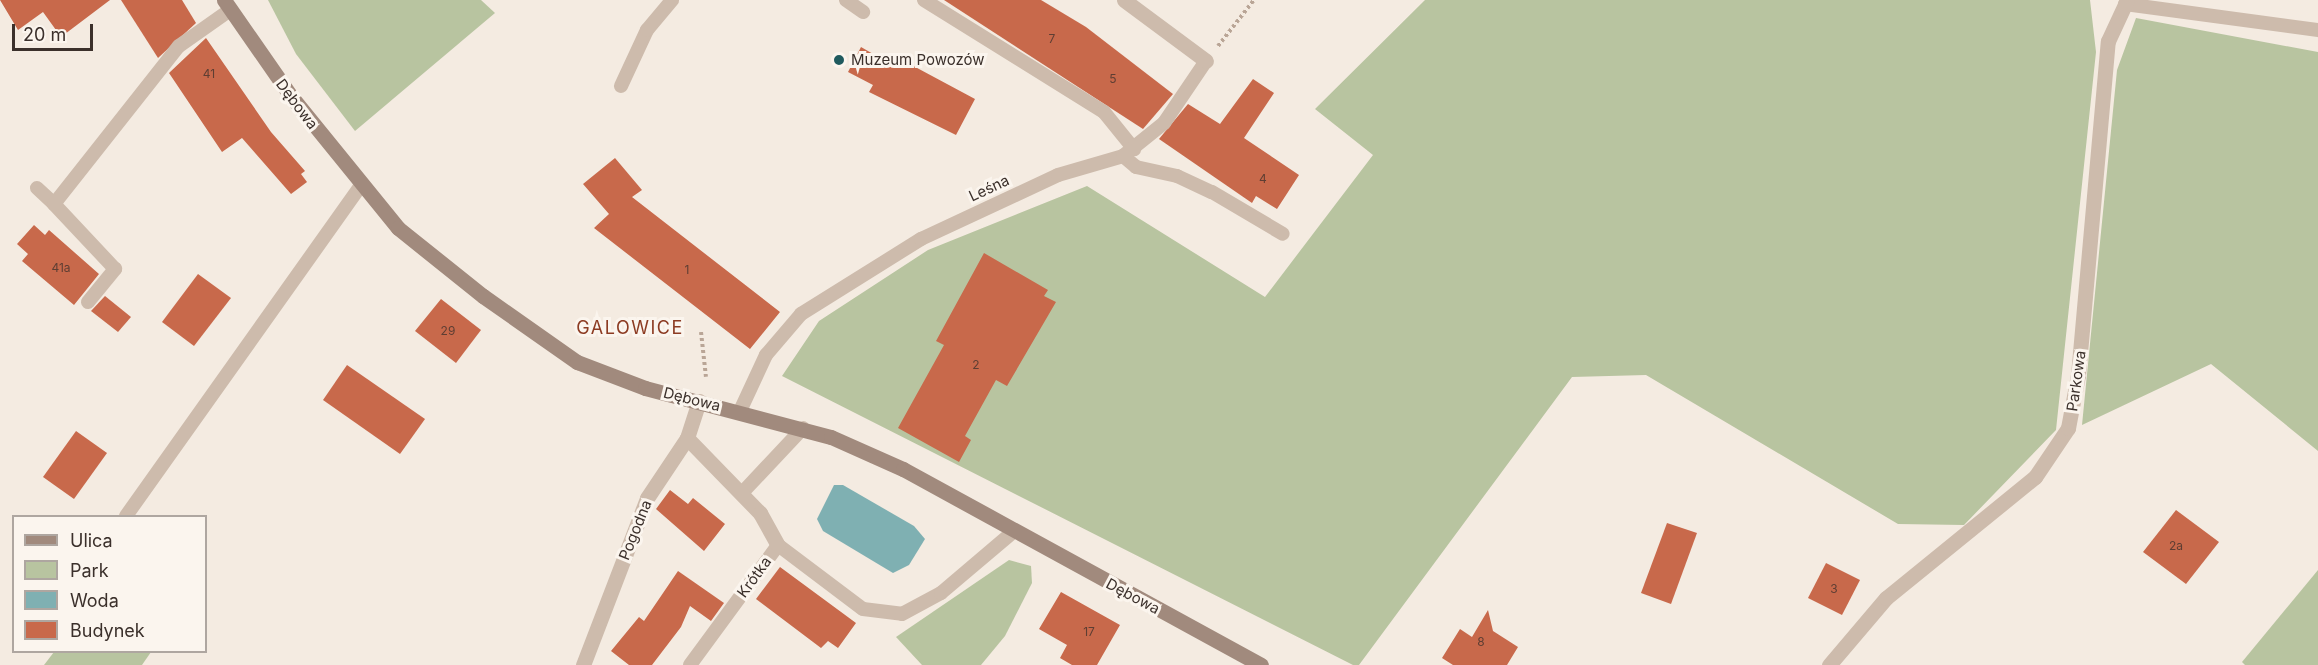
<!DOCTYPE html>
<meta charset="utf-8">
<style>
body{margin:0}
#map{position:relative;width:2318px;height:665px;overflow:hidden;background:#f4ebe1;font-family:Inter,sans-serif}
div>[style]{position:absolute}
.green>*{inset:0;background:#b8c4a0}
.water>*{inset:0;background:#7fb0b2}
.building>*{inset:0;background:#c8694b}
.path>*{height:4px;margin-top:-2px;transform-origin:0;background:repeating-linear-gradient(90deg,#b9a596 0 3px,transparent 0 6px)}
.lane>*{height:14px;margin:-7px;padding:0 7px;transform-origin:7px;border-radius:7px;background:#cdbbac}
.street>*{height:15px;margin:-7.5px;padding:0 7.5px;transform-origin:7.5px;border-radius:7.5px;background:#cdbbac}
.secondary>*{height:15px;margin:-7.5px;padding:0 7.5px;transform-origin:7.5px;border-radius:7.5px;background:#a18a7d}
.dots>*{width:16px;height:16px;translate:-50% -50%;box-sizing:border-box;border:3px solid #fbf5ee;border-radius:50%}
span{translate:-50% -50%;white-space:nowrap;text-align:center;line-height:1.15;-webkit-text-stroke:6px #fbf5ee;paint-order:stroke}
.number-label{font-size:12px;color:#5e3e33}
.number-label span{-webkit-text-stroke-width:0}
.poi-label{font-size:15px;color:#3b302b}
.left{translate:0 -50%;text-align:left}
.street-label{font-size:15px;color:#3b302b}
.quarter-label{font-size:18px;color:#8c3b22;letter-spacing:1.5px}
.legend{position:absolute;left:12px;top:515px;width:195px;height:138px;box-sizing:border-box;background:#fbf5ee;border:2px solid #aea6a0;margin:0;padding:8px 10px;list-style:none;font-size:18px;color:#3b302b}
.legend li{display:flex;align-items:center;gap:12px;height:30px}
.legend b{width:30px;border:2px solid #aea6a0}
.scale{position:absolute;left:12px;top:24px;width:81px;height:27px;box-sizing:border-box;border:3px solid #3b302b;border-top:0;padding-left:8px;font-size:18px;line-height:21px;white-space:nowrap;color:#3b302b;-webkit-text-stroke:4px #fbf5ee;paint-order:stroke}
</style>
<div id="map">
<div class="green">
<i style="clip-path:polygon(268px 0,481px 0,495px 13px,355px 131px,296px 54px)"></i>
<i style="clip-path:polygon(1425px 0,2090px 0,2096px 52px,2056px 430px,1964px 525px,1898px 524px,1646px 375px,1572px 377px,1359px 665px,1353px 665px,782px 376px,819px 321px,928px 250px,1087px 186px,1265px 297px,1373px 155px,1315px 109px)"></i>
<i style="clip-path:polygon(2136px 18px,2318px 52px,2318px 451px,2211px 364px,2082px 425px,2117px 70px)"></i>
<i style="clip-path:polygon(1009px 560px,1031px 566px,1032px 583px,1005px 636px,981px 665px,922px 665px,896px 637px)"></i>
<i style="clip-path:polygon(2318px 570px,2318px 665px,2245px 665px,2242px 662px)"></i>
<i style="clip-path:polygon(54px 652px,151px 652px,142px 665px,44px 665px)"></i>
</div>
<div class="water">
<i style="clip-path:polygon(834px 485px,843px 485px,914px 526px,925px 539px,909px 565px,893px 573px,823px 531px,817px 519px)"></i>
</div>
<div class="building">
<i style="clip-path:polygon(0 0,110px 0,61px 37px,43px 12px,18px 30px)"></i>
<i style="clip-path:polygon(121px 0,182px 0,196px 23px,158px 58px)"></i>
<i style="clip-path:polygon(944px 0,1041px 0,1086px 27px,1173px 94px,1143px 129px)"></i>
<i style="clip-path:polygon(206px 38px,271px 132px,305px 171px,301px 174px,307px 182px,291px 194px,242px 138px,222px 152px,169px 73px)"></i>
<i style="clip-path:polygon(861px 47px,887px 62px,891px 54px,975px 99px,956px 135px,869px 92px,873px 85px,848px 72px)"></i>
<i style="clip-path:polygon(1253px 79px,1274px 93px,1244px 138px,1299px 175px,1277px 209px,1256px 196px,1252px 203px,1159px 139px,1188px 104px,1220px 124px)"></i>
<i style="clip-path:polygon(615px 158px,642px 190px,632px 197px,780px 312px,750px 349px,594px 228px,609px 214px,583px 184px)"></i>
<i style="clip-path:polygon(34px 225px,45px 235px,49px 230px,99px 274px,74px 305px,22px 261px,28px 254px,17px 244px)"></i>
<i style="clip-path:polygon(984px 253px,1048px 290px,1044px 296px,1056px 302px,1007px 386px,996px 380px,965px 436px,971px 440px,959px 462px,898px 428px,944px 345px,936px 341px)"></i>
<i style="clip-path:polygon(198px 274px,231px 298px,194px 346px,162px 322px)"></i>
<i style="clip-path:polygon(105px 296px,131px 317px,118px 332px,91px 311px)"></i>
<i style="clip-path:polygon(441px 299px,481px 330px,456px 363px,415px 331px)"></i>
<i style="clip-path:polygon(347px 365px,425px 419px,400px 454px,323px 400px)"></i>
<i style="clip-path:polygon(76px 431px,107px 453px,74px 499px,43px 477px)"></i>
<i style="clip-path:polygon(670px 490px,688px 504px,693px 498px,725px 524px,704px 551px,656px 509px)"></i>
<i style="clip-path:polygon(2176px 510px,2219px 542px,2186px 584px,2143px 552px)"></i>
<i style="clip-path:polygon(1667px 523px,1697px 533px,1671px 604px,1641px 593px)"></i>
<i style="clip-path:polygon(1826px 563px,1860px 580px,1842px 615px,1808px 598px)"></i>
<i style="clip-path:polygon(780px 567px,856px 623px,838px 648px,828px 641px,821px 648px,756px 599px)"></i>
<i style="clip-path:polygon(678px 571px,724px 603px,711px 621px,690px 606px,681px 627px,652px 665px,629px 665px,611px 651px,639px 617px,644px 621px)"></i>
<i style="clip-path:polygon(1061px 592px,1120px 625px,1097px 665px,1072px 665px,1060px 658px,1067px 645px,1039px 629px)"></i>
<i style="clip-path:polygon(1488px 610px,1493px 631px,1518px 647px,1507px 665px,1453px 665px,1442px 658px,1460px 629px,1472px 637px)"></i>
</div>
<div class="path">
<i style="left:1218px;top:46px;width:58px;rotate:-52deg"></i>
<i style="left:701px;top:332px;width:45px;rotate:83.7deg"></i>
</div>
<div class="lane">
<i style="left:846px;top:0;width:21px;rotate:35deg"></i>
<i style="left:924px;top:0;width:212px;rotate:31.9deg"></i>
<i style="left:1104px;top:112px;width:48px;rotate:51deg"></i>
<i style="left:2125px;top:4px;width:195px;rotate:7.7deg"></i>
<i style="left:621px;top:86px;width:62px;rotate:-65.1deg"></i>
<i style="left:647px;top:30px;width:39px;rotate:-50deg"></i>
<i style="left:1123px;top:156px;width:17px;rotate:40deg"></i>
<i style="left:1136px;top:167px;width:42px;rotate:12.4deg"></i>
<i style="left:1177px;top:176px;width:38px;rotate:25deg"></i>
<i style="left:1212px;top:192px;width:82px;rotate:30.6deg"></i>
<i style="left:37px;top:188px;width:23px;rotate:43deg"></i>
<i style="left:88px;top:302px;width:43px;rotate:-50.7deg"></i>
<i style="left:115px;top:269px;width:89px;rotate:-133.2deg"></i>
<i style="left:54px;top:204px;width:201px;rotate:-51.7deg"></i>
<i style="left:179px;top:46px;width:62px;rotate:-35.2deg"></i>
<i style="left:740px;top:411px;width:62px;rotate:-65.1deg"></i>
<i style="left:766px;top:355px;width:54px;rotate:-49.5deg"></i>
<i style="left:801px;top:314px;width:142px;rotate:-32deg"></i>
<i style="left:921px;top:239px;width:151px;rotate:-25deg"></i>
<i style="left:1058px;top:175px;width:68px;rotate:-16.3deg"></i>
<i style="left:1123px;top:156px;width:53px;rotate:-38.8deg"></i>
<i style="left:1164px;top:123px;width:75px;rotate:-55.9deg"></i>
<i style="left:742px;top:493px;width:89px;rotate:-46.8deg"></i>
<i style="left:126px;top:516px;width:406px;rotate:-54.6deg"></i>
<i style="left:690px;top:665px;width:149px;rotate:-53.7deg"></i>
<i style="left:778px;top:545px;width:106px;rotate:37deg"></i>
<i style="left:863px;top:609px;width:39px;rotate:7deg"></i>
<i style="left:902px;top:614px;width:44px;rotate:-28.3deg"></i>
<i style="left:941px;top:593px;width:96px;rotate:-40.3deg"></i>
</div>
<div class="street">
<i style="left:1124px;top:0;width:102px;rotate:36.6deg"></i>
<i style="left:687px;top:438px;width:105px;rotate:45.8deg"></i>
<i style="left:760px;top:513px;width:37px;rotate:61deg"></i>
<i style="left:583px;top:665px;width:179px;rotate:-69deg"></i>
<i style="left:647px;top:498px;width:72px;rotate:-56.3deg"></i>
<i style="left:687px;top:438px;width:39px;rotate:-72deg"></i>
<i style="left:1829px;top:665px;width:88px;rotate:-49.6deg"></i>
<i style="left:1886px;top:598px;width:192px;rotate:-39.1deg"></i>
<i style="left:2035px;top:477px;width:59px;rotate:-56deg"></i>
<i style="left:2068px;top:428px;width:54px;rotate:-79.3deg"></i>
<i style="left:2078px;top:375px;width:335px;rotate:-84.9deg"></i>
<i style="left:2108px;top:41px;width:45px;rotate:-65.1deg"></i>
</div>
<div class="secondary">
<i style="left:224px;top:0;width:116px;rotate:55.2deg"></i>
<i style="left:290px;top:95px;width:171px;rotate:50.9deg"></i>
<i style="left:398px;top:228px;width:109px;rotate:38.7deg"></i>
<i style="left:483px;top:296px;width:115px;rotate:35.1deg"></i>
<i style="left:577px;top:362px;width:73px;rotate:20.9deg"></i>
<i style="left:645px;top:388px;width:192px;rotate:14.8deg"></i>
<i style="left:831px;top:437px;width:79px;rotate:24deg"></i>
<i style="left:903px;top:469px;width:408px;rotate:28.7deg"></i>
</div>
<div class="dots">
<i style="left:839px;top:60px;background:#1f5a5e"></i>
</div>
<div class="number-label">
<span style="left:1052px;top:39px">7</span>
<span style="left:209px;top:74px">41</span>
<span style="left:1113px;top:79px">5</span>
<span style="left:1263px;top:179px">4</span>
<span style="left:61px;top:268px">41a</span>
<span style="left:687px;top:270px">1</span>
<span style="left:448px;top:331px">29</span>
<span style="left:976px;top:365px">2</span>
<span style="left:2176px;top:546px">2a</span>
<span style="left:1834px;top:589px">3</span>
<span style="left:1089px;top:632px">17</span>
<span style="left:1481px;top:642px">8</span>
</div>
<div class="poi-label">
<span class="left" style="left:851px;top:60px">Muzeum Powozów</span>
</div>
<div class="street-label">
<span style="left:297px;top:104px;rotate:53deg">Dębowa</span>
<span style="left:989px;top:188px;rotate:-25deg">Leśna</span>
<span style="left:2076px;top:381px;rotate:-82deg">Parkowa</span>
<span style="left:692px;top:399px;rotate:14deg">Dębowa</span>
<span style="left:635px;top:530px;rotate:-68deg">Pogodna</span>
<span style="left:754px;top:577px;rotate:-54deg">Krótka</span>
<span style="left:1133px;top:596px;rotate:28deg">Dębowa</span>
</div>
<div class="quarter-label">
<span style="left:630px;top:328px">GALOWICE</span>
</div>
<ul class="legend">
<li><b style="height:8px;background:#a18a7d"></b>Ulica</li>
<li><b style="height:16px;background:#b8c4a0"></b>Park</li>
<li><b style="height:16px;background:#7fb0b2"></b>Woda</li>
<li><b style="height:16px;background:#c8694b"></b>Budynek</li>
</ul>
<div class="scale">20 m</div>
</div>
